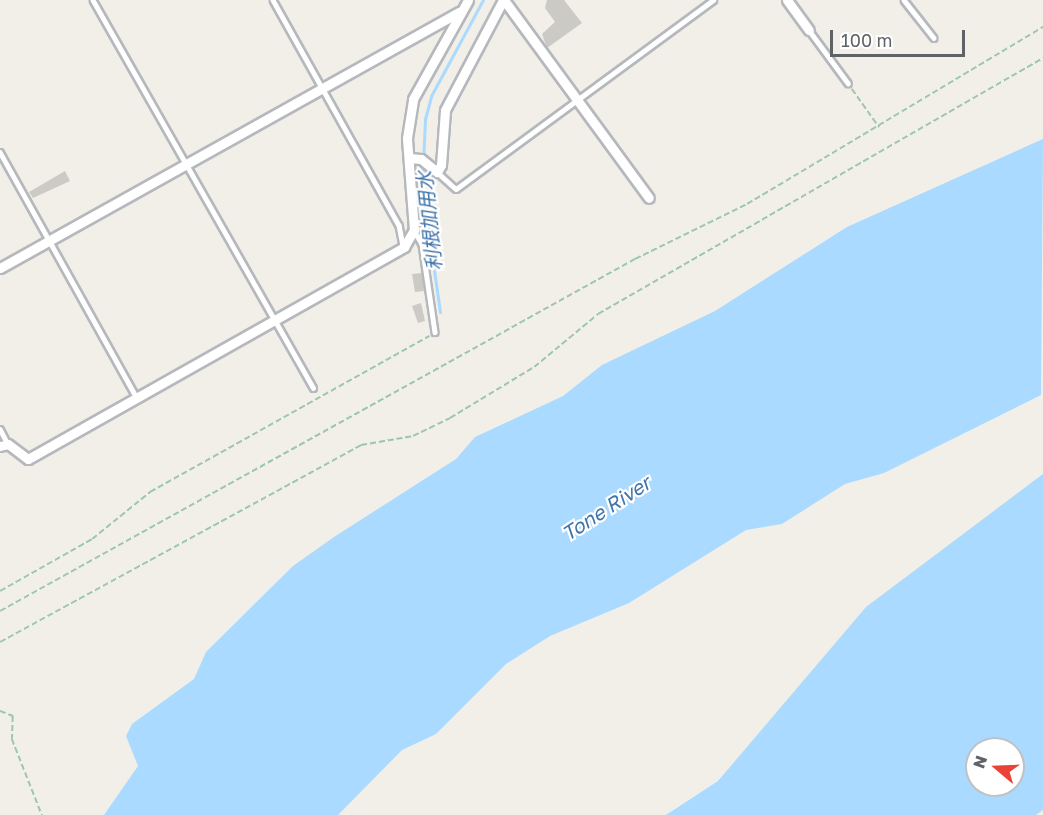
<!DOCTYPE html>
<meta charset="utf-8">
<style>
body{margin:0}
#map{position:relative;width:1043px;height:815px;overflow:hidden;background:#f1efe8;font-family:"Golos Text","Noto Sans JP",sans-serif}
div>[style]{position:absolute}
.water>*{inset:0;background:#aadaff}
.stream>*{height:3px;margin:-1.5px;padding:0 1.5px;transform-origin:1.5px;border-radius:1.5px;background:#aadaff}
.building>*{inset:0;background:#cccac5}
.path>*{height:1.5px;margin-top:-0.75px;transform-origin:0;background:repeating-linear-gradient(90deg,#9cc7a9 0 6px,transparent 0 9px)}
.roads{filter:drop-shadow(2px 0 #b5b8bc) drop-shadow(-2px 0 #b5b8bc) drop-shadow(0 2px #b5b8bc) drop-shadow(0 -2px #b5b8bc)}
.service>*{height:4.5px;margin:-2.25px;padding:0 2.25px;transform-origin:2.25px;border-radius:2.25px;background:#fff}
.minor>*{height:9px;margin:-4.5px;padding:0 4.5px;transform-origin:4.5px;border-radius:4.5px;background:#fff}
span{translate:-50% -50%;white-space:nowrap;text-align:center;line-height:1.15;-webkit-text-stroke:4.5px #fff;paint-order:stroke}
.water-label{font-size:20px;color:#4174aa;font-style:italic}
.north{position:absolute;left:965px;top:737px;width:60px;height:60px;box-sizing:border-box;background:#fff;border:2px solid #bfc1c3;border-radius:50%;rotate:289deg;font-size:16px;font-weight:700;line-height:24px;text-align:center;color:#5f6368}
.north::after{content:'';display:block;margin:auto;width:21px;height:27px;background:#ea4335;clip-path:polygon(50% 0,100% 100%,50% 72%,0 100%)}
.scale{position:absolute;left:830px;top:30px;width:135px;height:27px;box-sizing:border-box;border:3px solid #5f6368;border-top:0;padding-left:8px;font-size:18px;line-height:21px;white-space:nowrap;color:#5f6368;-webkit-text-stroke:4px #fff;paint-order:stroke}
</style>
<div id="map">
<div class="water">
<i style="clip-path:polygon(1043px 139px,1041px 395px,884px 473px,845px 484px,782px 524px,746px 530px,629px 603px,550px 636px,506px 664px,436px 734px,402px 750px,338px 815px,104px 815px,138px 766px,126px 736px,132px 724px,194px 679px,206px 652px,293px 566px,334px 537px,456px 459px,475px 437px,563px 396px,602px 365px,715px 311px,847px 227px)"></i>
<i style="clip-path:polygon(evenodd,1043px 474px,1043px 810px,1036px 815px,666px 815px,718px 781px,866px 607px,1043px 474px,977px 749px,1013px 749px,1013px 785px,977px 785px,977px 749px)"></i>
</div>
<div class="stream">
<i style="left:440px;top:312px;width:127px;rotate:-98.1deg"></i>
<i style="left:422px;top:186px;width:67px;rotate:-87.4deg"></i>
<i style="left:425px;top:119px;width:24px;rotate:-75deg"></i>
<i style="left:431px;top:96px;width:109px;rotate:-61.6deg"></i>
</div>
<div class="building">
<i style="clip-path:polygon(547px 0,564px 0,582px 23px,547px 48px,542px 34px,555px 22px,545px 8px)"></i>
<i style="clip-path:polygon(65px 171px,70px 181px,33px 198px,29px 192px)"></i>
<i style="clip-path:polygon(422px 273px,424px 291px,415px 292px,412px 274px)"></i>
<i style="clip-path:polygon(421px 303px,425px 321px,418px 323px,412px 306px)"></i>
</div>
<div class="path">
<i style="left:852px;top:89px;width:47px;rotate:54.6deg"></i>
<i style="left:0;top:591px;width:106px;rotate:-29.5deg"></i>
<i style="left:92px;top:539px;width:75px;rotate:-39deg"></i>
<i style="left:150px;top:492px;width:320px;rotate:-29.2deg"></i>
<i style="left:0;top:611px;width:726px;rotate:-29deg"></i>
<i style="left:635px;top:259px;width:125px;rotate:-26.2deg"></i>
<i style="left:747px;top:204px;width:345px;rotate:-30.9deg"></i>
<i style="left:0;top:642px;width:411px;rotate:-28.6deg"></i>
<i style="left:361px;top:445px;width:53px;rotate:-9.8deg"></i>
<i style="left:413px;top:436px;width:41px;rotate:-25.9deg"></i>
<i style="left:450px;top:418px;width:98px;rotate:-31.3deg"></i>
<i style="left:534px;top:367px;width:83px;rotate:-39.6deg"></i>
<i style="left:598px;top:314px;width:513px;rotate:-29.91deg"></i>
<i style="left:0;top:711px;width:14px;rotate:21deg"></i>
<i style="left:13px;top:716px;width:23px;rotate:92deg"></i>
<i style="left:12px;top:739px;width:82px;rotate:68.5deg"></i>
</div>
<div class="roads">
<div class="service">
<i style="left:93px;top:0;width:446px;rotate:60.4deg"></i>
<i style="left:273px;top:0;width:258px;rotate:60.8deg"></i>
<i style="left:399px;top:225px;width:20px;rotate:79deg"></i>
<i style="left:904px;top:0;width:48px;rotate:51.7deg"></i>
<i style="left:809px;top:30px;width:66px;rotate:53.7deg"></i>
<i style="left:0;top:152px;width:282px;rotate:60.9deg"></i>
<i style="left:437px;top:172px;width:25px;rotate:42deg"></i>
<i style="left:456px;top:189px;width:319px;rotate:-36.3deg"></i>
<i style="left:414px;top:230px;width:16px;rotate:60deg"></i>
<i style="left:422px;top:244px;width:89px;rotate:81.6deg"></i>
<i style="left:0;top:429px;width:17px;rotate:62deg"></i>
</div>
<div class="minor">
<i style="left:504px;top:0;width:245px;rotate:53.8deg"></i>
<i style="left:787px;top:0;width:37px;rotate:54deg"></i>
<i style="left:409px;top:158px;width:12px;rotate:5deg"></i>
<i style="left:421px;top:159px;width:21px;rotate:39deg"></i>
<i style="left:437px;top:172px;width:8px;rotate:-60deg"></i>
<i style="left:441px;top:165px;width:55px;rotate:-85.8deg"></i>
<i style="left:445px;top:110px;width:124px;rotate:-62.2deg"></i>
<i style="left:0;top:268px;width:526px;rotate:-29.15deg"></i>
<i style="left:0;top:446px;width:8px;rotate:-14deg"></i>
<i style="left:8px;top:444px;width:25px;rotate:37deg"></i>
<i style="left:28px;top:459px;width:432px;rotate:-29.4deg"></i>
<i style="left:404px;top:247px;width:20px;rotate:-60deg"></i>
<i style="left:414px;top:230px;width:92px;rotate:-94.4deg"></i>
<i style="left:407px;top:138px;width:39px;rotate:-81deg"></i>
<i style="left:413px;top:99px;width:113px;rotate:-60.9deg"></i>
</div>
</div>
<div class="water-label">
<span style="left:429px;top:221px;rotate:-96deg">利根加用水</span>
<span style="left:606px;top:508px;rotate:-33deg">Tone River</span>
</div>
<div class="north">N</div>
<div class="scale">100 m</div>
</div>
